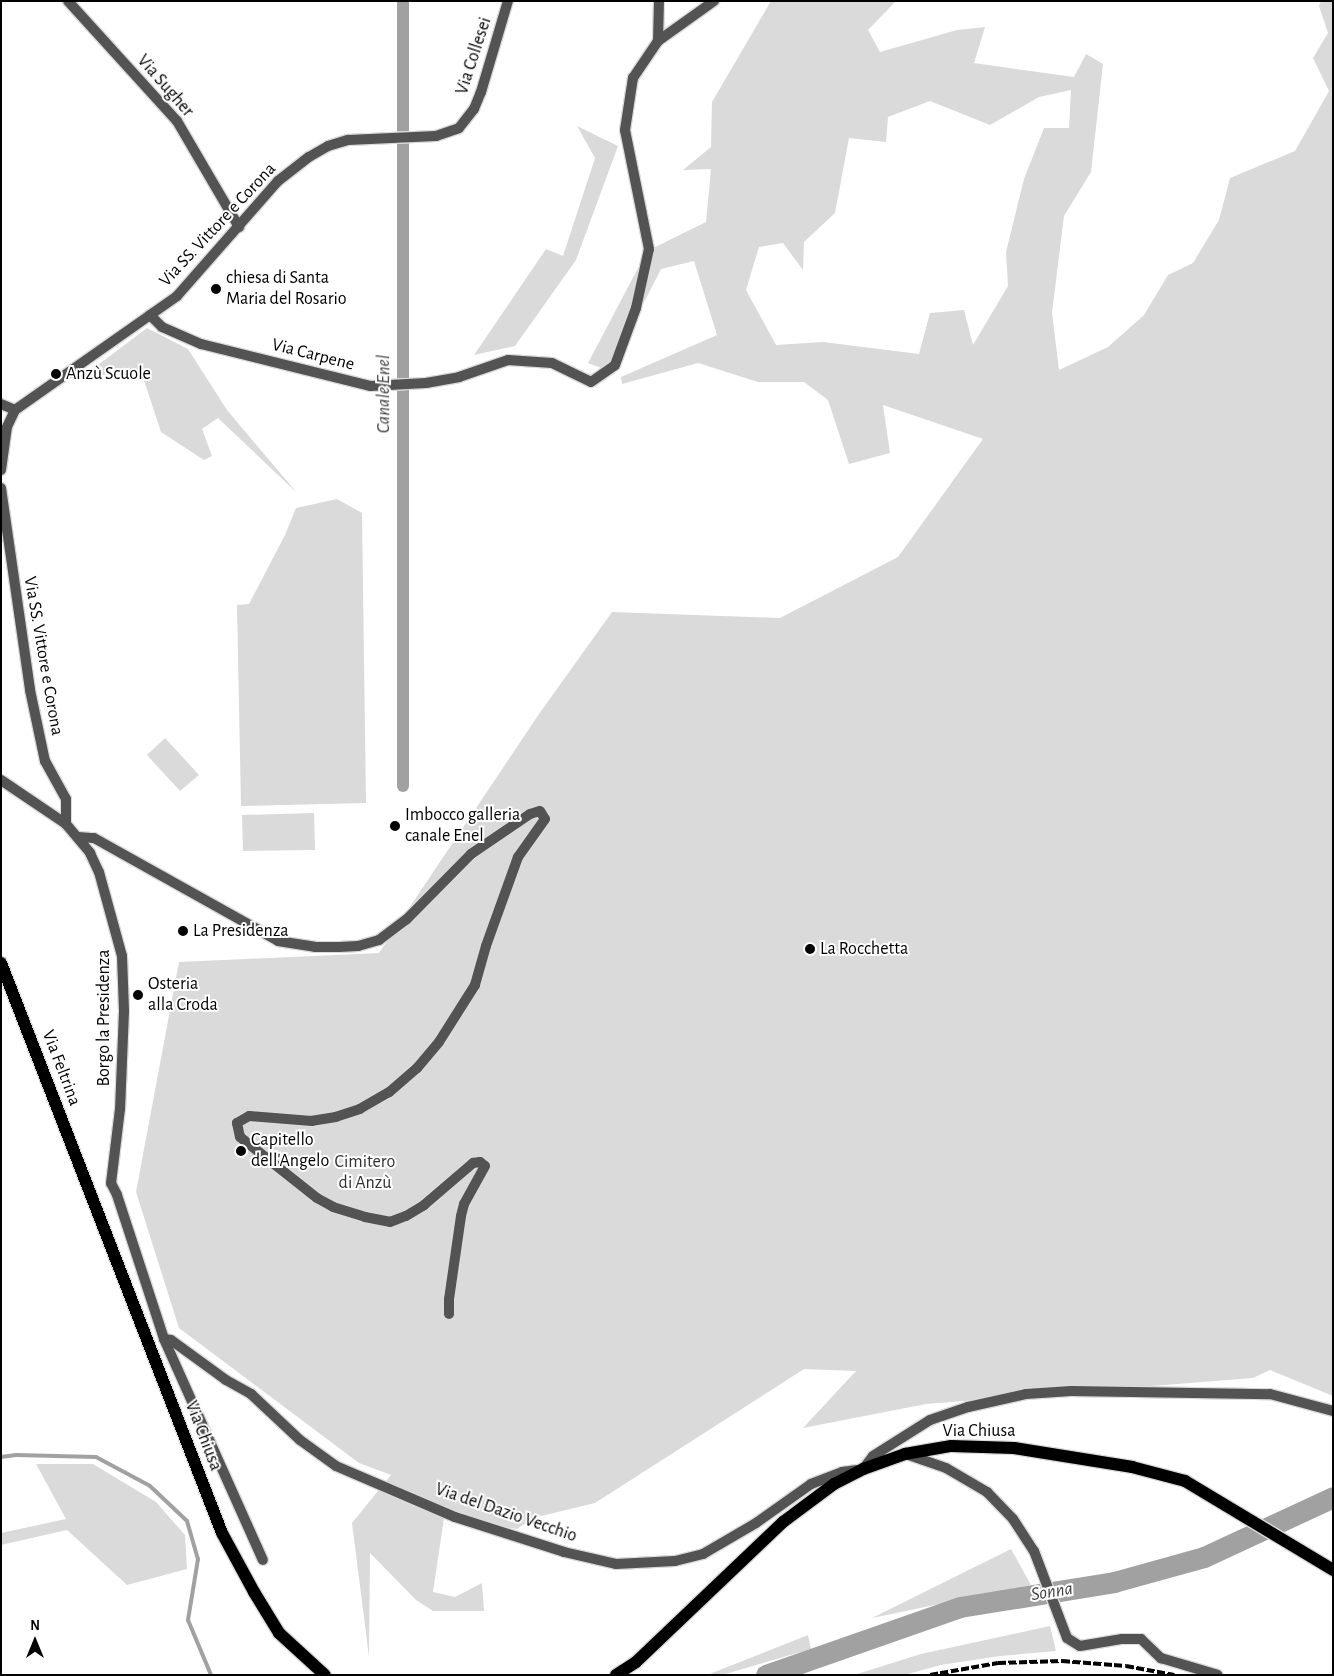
<!DOCTYPE html>
<meta charset="utf-8">
<style>
body{margin:0}
#map{position:relative;width:1334px;height:1676px;overflow:hidden;background:#fff;font-family:"Alegreya Sans",sans-serif}
div>[style]{position:absolute}
.green>*{inset:0;background:#dadada}
.stream>*{height:4px;margin:-2px;padding:0 2px;transform-origin:2px;border-radius:2px;background:#a1a1a1}
.canal>*{height:12px;margin:-6px;padding:0 6px;transform-origin:6px;border-radius:6px;background:#a1a1a1}
.river>*{height:21px;margin:-10.5px;padding:0 10.5px;transform-origin:10.5px;border-radius:10.5px;background:#a1a1a1}
.roads{filter:drop-shadow(1px 0 #dbdbdb) drop-shadow(-1px 0 #dbdbdb) drop-shadow(0 1px #dbdbdb) drop-shadow(0 -1px #dbdbdb)}
.street>*{height:10px;margin:-5px;padding:0 5px;transform-origin:5px;border-radius:5px;background:#535353}
.primary>*{height:12px;margin:-6px;padding:0 6px;transform-origin:6px;border-radius:6px;background:#000}
.rail>*{height:4px;margin-top:-2px;transform-origin:0;background:repeating-linear-gradient(90deg,#000 0 8px,transparent 0 10.5px)}
.dots>*{width:14px;height:14px;translate:-50% -50%;box-sizing:border-box;border:2px solid #fff;border-radius:50%}
span{translate:-50% -50%;white-space:nowrap;text-align:center;line-height:1.15;-webkit-text-stroke:4px #fff;paint-order:stroke}
.street-label{font-size:18px;color:#000}
.poi-label{font-size:18px;color:#000}
.left{translate:0 -50%;text-align:left}
.park-label{font-size:18px;color:#313131}
.water-label{font-size:19px;color:#424242;font-style:italic}
.frame{position:absolute;inset:0;border:2px solid #000;pointer-events:none}
.north{position:absolute;left:10px;top:1616px;width:50px;height:50px;-webkit-text-stroke:4px #fff;paint-order:stroke;rotate:0deg;font-size:14px;font-weight:700;line-height:20px;text-align:center;color:#000}
.north::after{content:'';display:block;margin:auto;width:18px;height:22px;background:#000;clip-path:polygon(50% 0,100% 100%,50% 72%,0 100%)}
</style>
<div id="map">
<div class="green">
<i style="clip-path:polygon(evenodd,771px 1px,896px 1px,868px 30px,880px 52px,957px 30px,985px 27px,974px 63px,1074px 77px,1086px 54px,1103px 64px,1091px 172px,1064px 216px,1052px 313px,1059px 370px,1108px 347px,1144px 315px,1168px 275px,1193px 263px,1219px 220px,1230px 178px,1295px 151px,1329px 91px,1313px 58px,1328px 33px,1319px 6px,1321px 1px,1333px 1px,1333px 1396px,1270px 1370px,1253px 1378px,926px 1404px,803px 1428px,856px 1371px,804px 1369px,595px 1503px,533px 1518px,517px 1529px,444px 1518px,433px 1592px,455px 1597px,482px 1583px,484px 1611px,433px 1611px,416px 1600px,370px 1553px,369px 1657px,352px 1523px,391px 1475px,359px 1463px,179px 1328px,136px 1192px,179px 962px,379px 953px,539px 714px,612px 612px,780px 618px,898px 557px,983px 439px,883px 405px,890px 453px,849px 464px,828px 400px,804px 382px,758px 382px,698px 363px,622px 384px,621px 377px,717px 335px,694px 261px,661px 269px,609px 371px,588px 363px,647px 251px,706px 222px,711px 169px,683px 170px,711px 147px,712px 102px,771px 1px,1071px 90px,1069px 128px,1044px 128px,1024px 179px,1006px 252px,1008px 286px,973px 345px,964px 310px,930px 313px,919px 354px,823px 342px,776px 345px,746px 290px,759px 247px,783px 243px,803px 270px,804px 242px,835px 213px,849px 138px,886px 142px,888px 117px,930px 101px,990px 125px,1039px 97px,1071px 90px)"></i>
<i style="clip-path:polygon(577px 126px,618px 146px,576px 260px,515px 346px,474px 355px,546px 249px,563px 256px,595px 158px)"></i>
<i style="clip-path:polygon(147px 328px,188px 349px,227px 410px,297px 493px,218px 418px,202px 429px,212px 456px,204px 460px,161px 432px,141px 371px,82px 377px)"></i>
<i style="clip-path:polygon(337px 499px,362px 513px,366px 803px,241px 806px,237px 605px,249px 604px,285px 535px,296px 508px)"></i>
<i style="clip-path:polygon(165px 738px,199px 775px,180px 791px,147px 755px)"></i>
<i style="clip-path:polygon(314px 813px,315px 850px,243px 851px,242px 815px)"></i>
<i style="clip-path:polygon(36px 1464px,93px 1464px,156px 1502px,185px 1535px,187px 1569px,127px 1585px,67px 1530px,1px 1545px,1px 1533px,66px 1519px)"></i>
<i style="clip-path:polygon(1011px 1549px,1031px 1585px,872px 1618px)"></i>
<i style="clip-path:polygon(1050px 1626px,1056px 1651px,1000px 1656px,941px 1665px,904px 1675px,854px 1675px,921px 1654px)"></i>
<i style="clip-path:polygon(808px 1635px,811px 1649px,722px 1675px,707px 1675px)"></i>
</div>
<div class="stream">
<i style="left:1px;top:1457px;width:15px;rotate:-8deg"></i>
<i style="left:16px;top:1455px;width:80px;rotate:1.4deg"></i>
<i style="left:96px;top:1457px;width:61px;rotate:28.2deg"></i>
<i style="left:150px;top:1486px;width:51px;rotate:43.4deg"></i>
<i style="left:187px;top:1521px;width:40px;rotate:74deg"></i>
<i style="left:198px;top:1559px;width:62px;rotate:99.3deg"></i>
<i style="left:188px;top:1620px;width:60px;rotate:67.3deg"></i>
</div>
<div class="canal">
<i style="left:403px;top:1px;width:785px;rotate:90deg"></i>
</div>
<div class="river">
<i style="left:766px;top:1675px;width:206px;rotate:-19.3deg"></i>
<i style="left:960px;top:1607px;width:156px;rotate:-9.2deg"></i>
<i style="left:1114px;top:1582px;width:93px;rotate:-15.5deg"></i>
<i style="left:1204px;top:1557px;width:142px;rotate:-24.9deg"></i>
</div>
<div class="roads">
<div class="street">
<i style="left:68px;top:1px;width:162px;rotate:47.8deg"></i>
<i style="left:177px;top:121px;width:123px;rotate:59.7deg"></i>
<i style="left:658px;top:41px;width:69px;rotate:-35.5deg"></i>
<i style="left:150px;top:315px;width:17px;rotate:45deg"></i>
<i style="left:162px;top:327px;width:43px;rotate:23.6deg"></i>
<i style="left:201px;top:344px;width:175px;rotate:13.9deg"></i>
<i style="left:371px;top:386px;width:55px;rotate:-3.1deg"></i>
<i style="left:426px;top:383px;width:34px;rotate:-10deg"></i>
<i style="left:459px;top:377px;width:52px;rotate:-19.1deg"></i>
<i style="left:508px;top:360px;width:44px;rotate:3.9deg"></i>
<i style="left:552px;top:363px;width:43px;rotate:26deg"></i>
<i style="left:591px;top:382px;width:29px;rotate:-35deg"></i>
<i style="left:615px;top:365px;width:61px;rotate:-69.8deg"></i>
<i style="left:636px;top:308px;width:60px;rotate:-77.6deg"></i>
<i style="left:649px;top:249px;width:121px;rotate:-101.4deg"></i>
<i style="left:625px;top:130px;width:53px;rotate:-81.3deg"></i>
<i style="left:633px;top:78px;width:45px;rotate:-56deg"></i>
<i style="left:658px;top:41px;width:40px;rotate:-88.6deg"></i>
<i style="left:1px;top:404px;width:15px;rotate:23deg"></i>
<i style="left:1px;top:470px;width:43px;rotate:-82.1deg"></i>
<i style="left:7px;top:427px;width:19px;rotate:-65deg"></i>
<i style="left:15px;top:410px;width:198px;rotate:-35.1deg"></i>
<i style="left:177px;top:296px;width:153px;rotate:-48.7deg"></i>
<i style="left:278px;top:181px;width:39px;rotate:-38deg"></i>
<i style="left:309px;top:157px;width:22px;rotate:-30deg"></i>
<i style="left:328px;top:146px;width:21px;rotate:-17deg"></i>
<i style="left:348px;top:140px;width:88px;rotate:-2.6deg"></i>
<i style="left:436px;top:136px;width:24px;rotate:-19deg"></i>
<i style="left:459px;top:128px;width:24px;rotate:-52deg"></i>
<i style="left:474px;top:109px;width:18px;rotate:-68deg"></i>
<i style="left:481px;top:92px;width:95px;rotate:-73.5deg"></i>
<i style="left:1px;top:488px;width:204px;rotate:81.8deg"></i>
<i style="left:30px;top:690px;width:73px;rotate:78.1deg"></i>
<i style="left:45px;top:761px;width:43px;rotate:61.1deg"></i>
<i style="left:66px;top:799px;width:25px;rotate:90deg"></i>
<i style="left:1px;top:780px;width:78px;rotate:34.1deg"></i>
<i style="left:66px;top:824px;width:38px;rotate:50deg"></i>
<i style="left:90px;top:853px;width:21px;rotate:65deg"></i>
<i style="left:99px;top:872px;width:87px;rotate:74.7deg"></i>
<i style="left:122px;top:956px;width:55px;rotate:87.9deg"></i>
<i style="left:124px;top:1011px;width:98px;rotate:92.3deg"></i>
<i style="left:120px;top:1109px;width:75px;rotate:96.9deg"></i>
<i style="left:111px;top:1183px;width:13px;rotate:63deg"></i>
<i style="left:117px;top:1195px;width:151px;rotate:71.9deg"></i>
<i style="left:164px;top:1339px;width:242px;rotate:65.9deg"></i>
<i style="left:78px;top:837px;width:16px;rotate:4deg"></i>
<i style="left:94px;top:838px;width:211px;rotate:29.2deg"></i>
<i style="left:278px;top:941px;width:37px;rotate:9deg"></i>
<i style="left:315px;top:947px;width:24px"></i>
<i style="left:339px;top:947px;width:19px;rotate:-3deg"></i>
<i style="left:358px;top:946px;width:22px;rotate:-16deg"></i>
<i style="left:379px;top:940px;width:34px;rotate:-37deg"></i>
<i style="left:406px;top:920px;width:93px;rotate:-45.4deg"></i>
<i style="left:471px;top:854px;width:71px;rotate:-34.1deg"></i>
<i style="left:530px;top:814px;width:10px;rotate:-17deg"></i>
<i style="left:540px;top:811px;width:9px;rotate:58deg"></i>
<i style="left:545px;top:819px;width:47px;rotate:125.4deg"></i>
<i style="left:518px;top:857px;width:95px;rotate:109.8deg"></i>
<i style="left:486px;top:946px;width:41px;rotate:105.8deg"></i>
<i style="left:475px;top:985px;width:67px;rotate:122.3deg"></i>
<i style="left:439px;top:1042px;width:34px;rotate:130deg"></i>
<i style="left:417px;top:1068px;width:37px;rotate:139deg"></i>
<i style="left:389px;top:1092px;width:34px;rotate:150deg"></i>
<i style="left:360px;top:1109px;width:25px;rotate:162deg"></i>
<i style="left:336px;top:1117px;width:24px;rotate:171deg"></i>
<i style="left:312px;top:1121px;width:63px;rotate:-175.5deg"></i>
<i style="left:249px;top:1116px;width:14px;rotate:150deg"></i>
<i style="left:237px;top:1123px;width:14px;rotate:78deg"></i>
<i style="left:240px;top:1137px;width:98px;rotate:38.4deg"></i>
<i style="left:317px;top:1198px;width:18px;rotate:29deg"></i>
<i style="left:333px;top:1207px;width:34px;rotate:17deg"></i>
<i style="left:365px;top:1217px;width:25px;rotate:11deg"></i>
<i style="left:390px;top:1222px;width:17px;rotate:-21deg"></i>
<i style="left:406px;top:1216px;width:21px;rotate:-31deg"></i>
<i style="left:424px;top:1205px;width:65px;rotate:-40.6deg"></i>
<i style="left:473px;top:1163px;width:7px;rotate:-8deg"></i>
<i style="left:480px;top:1162px;width:6px;rotate:39deg"></i>
<i style="left:485px;top:1166px;width:43px;rotate:118.9deg"></i>
<i style="left:464px;top:1204px;width:12px;rotate:104deg"></i>
<i style="left:461px;top:1216px;width:84px;rotate:98.2deg"></i>
<i style="left:449px;top:1299px;width:15px;rotate:90deg"></i>
<i style="left:164px;top:1339px;width:7px;rotate:8deg"></i>
<i style="left:171px;top:1340px;width:68px;rotate:36deg"></i>
<i style="left:226px;top:1380px;width:29px;rotate:29deg"></i>
<i style="left:251px;top:1394px;width:67px;rotate:43.2deg"></i>
<i style="left:300px;top:1440px;width:44px;rotate:35.8deg"></i>
<i style="left:336px;top:1466px;width:129px;rotate:23.2deg"></i>
<i style="left:455px;top:1517px;width:114px;rotate:17.8deg"></i>
<i style="left:564px;top:1552px;width:53px;rotate:13deg"></i>
<i style="left:616px;top:1564px;width:59px;rotate:-2.9deg"></i>
<i style="left:675px;top:1561px;width:29px;rotate:-14deg"></i>
<i style="left:703px;top:1554px;width:61px;rotate:-30.3deg"></i>
<i style="left:756px;top:1523px;width:67px;rotate:-35.3deg"></i>
<i style="left:811px;top:1484px;width:33px;rotate:-21deg"></i>
<i style="left:842px;top:1472px;width:21px;rotate:-8deg"></i>
<i style="left:863px;top:1469px;width:16px;rotate:-52deg"></i>
<i style="left:873px;top:1456px;width:67px;rotate:-32.3deg"></i>
<i style="left:930px;top:1420px;width:40px;rotate:-18.9deg"></i>
<i style="left:968px;top:1407px;width:59px;rotate:-12.6deg"></i>
<i style="left:1026px;top:1394px;width:45px;rotate:-3.8deg"></i>
<i style="left:1071px;top:1391px;width:199px;rotate:0.9deg"></i>
<i style="left:1270px;top:1394px;width:65px;rotate:15.1deg"></i>
<i style="left:906px;top:1454px;width:42px;rotate:19.3deg"></i>
<i style="left:946px;top:1468px;width:48px;rotate:30.3deg"></i>
<i style="left:987px;top:1492px;width:37px;rotate:46deg"></i>
<i style="left:1013px;top:1519px;width:38px;rotate:57deg"></i>
<i style="left:1034px;top:1551px;width:93px;rotate:69.2deg"></i>
<i style="left:1067px;top:1638px;width:15px;rotate:32deg"></i>
<i style="left:1080px;top:1646px;width:43px;rotate:-9.5deg"></i>
<i style="left:1122px;top:1639px;width:19px"></i>
<i style="left:1141px;top:1639px;width:28px;rotate:44deg"></i>
<i style="left:1161px;top:1658px;width:59px;rotate:16.6deg"></i>
</div>
<div class="primary">
<i style="left:1px;top:963px;width:611px;rotate:68.81deg"></i>
<i style="left:222px;top:1533px;width:67px;rotate:61.5deg"></i>
<i style="left:254px;top:1592px;width:48px;rotate:58.6deg"></i>
<i style="left:279px;top:1633px;width:62px;rotate:42.4deg"></i>
<i style="left:616px;top:1675px;width:24px;rotate:-33deg"></i>
<i style="left:636px;top:1662px;width:203px;rotate:-43.6deg"></i>
<i style="left:783px;top:1522px;width:64px;rotate:-36.7deg"></i>
<i style="left:834px;top:1484px;width:33px;rotate:-27deg"></i>
<i style="left:863px;top:1469px;width:45px;rotate:-19.7deg"></i>
<i style="left:905px;top:1454px;width:47px;rotate:-9.9deg"></i>
<i style="left:951px;top:1446px;width:63px;rotate:1.8deg"></i>
<i style="left:1014px;top:1448px;width:120px;rotate:9.1deg"></i>
<i style="left:1132px;top:1467px;width:55px;rotate:14.8deg"></i>
<i style="left:1185px;top:1481px;width:173px;rotate:31deg"></i>
</div>
</div>
<div class="rail">
<i style="left:930px;top:1675px;width:69px;rotate:-10deg"></i>
<i style="left:998px;top:1663px;width:64px;rotate:-1.8deg"></i>
<i style="left:1062px;top:1661px;width:64px;rotate:4.5deg"></i>
<i style="left:1126px;top:1666px;width:49px;rotate:10.6deg"></i>
</div>
<div class="dots">
<i style="left:216px;top:289px;background:#000"></i>
<i style="left:56px;top:374px;background:#000"></i>
<i style="left:395px;top:826px;background:#000"></i>
<i style="left:183px;top:931px;background:#000"></i>
<i style="left:810px;top:949px;background:#000"></i>
<i style="left:138px;top:995px;background:#000"></i>
<i style="left:241px;top:1151px;background:#000"></i>
</div>
<div class="street-label">
<span style="left:474px;top:56px;rotate:-72deg">Via Collesei</span>
<span style="left:165px;top:86px;rotate:49deg">Via Sugher</span>
<span style="left:218px;top:225px;rotate:-47deg">Via SS. Vittore e Corona</span>
<span style="left:313px;top:355px;rotate:14deg">Via Carpene</span>
<span style="left:43px;top:656px;rotate:80deg">Via SS. Vittore e Corona</span>
<span style="left:104px;top:1018px;rotate:-90deg">Borgo la Presidenza</span>
<span style="left:61px;top:1068px;rotate:69deg">Via Feltrina</span>
<span style="left:979px;top:1431px">Via Chiusa</span>
<span style="left:203px;top:1436px;rotate:69deg">Via Chiusa</span>
<span style="left:506px;top:1513px;rotate:19deg">Via del Dazio Vecchio</span>
</div>
<div class="poi-label">
<span class="left" style="left:226px;top:289px">chiesa di Santa<br>Maria del Rosario</span>
<span class="left" style="left:66px;top:374px">Anzù Scuole</span>
<span class="left" style="left:405px;top:826px">Imbocco galleria<br>canale Enel</span>
<span class="left" style="left:193px;top:931px">La Presidenza</span>
<span class="left" style="left:820px;top:949px">La Rocchetta</span>
<span class="left" style="left:148px;top:995px">Osteria<br>alla Croda</span>
<span class="left" style="left:251px;top:1151px">Capitello<br>dell'Angelo</span>
</div>
<div class="park-label">
<span style="left:365px;top:1173px">Cimitero<br>di Anzù</span>
</div>
<div class="water-label">
<span style="left:384px;top:394px;rotate:-90deg">Canale Enel</span>
<span style="left:1052px;top:1592px;rotate:-9deg">Sonna</span>
</div>
<div class="frame"></div>
<div class="north">N</div>
</div>
